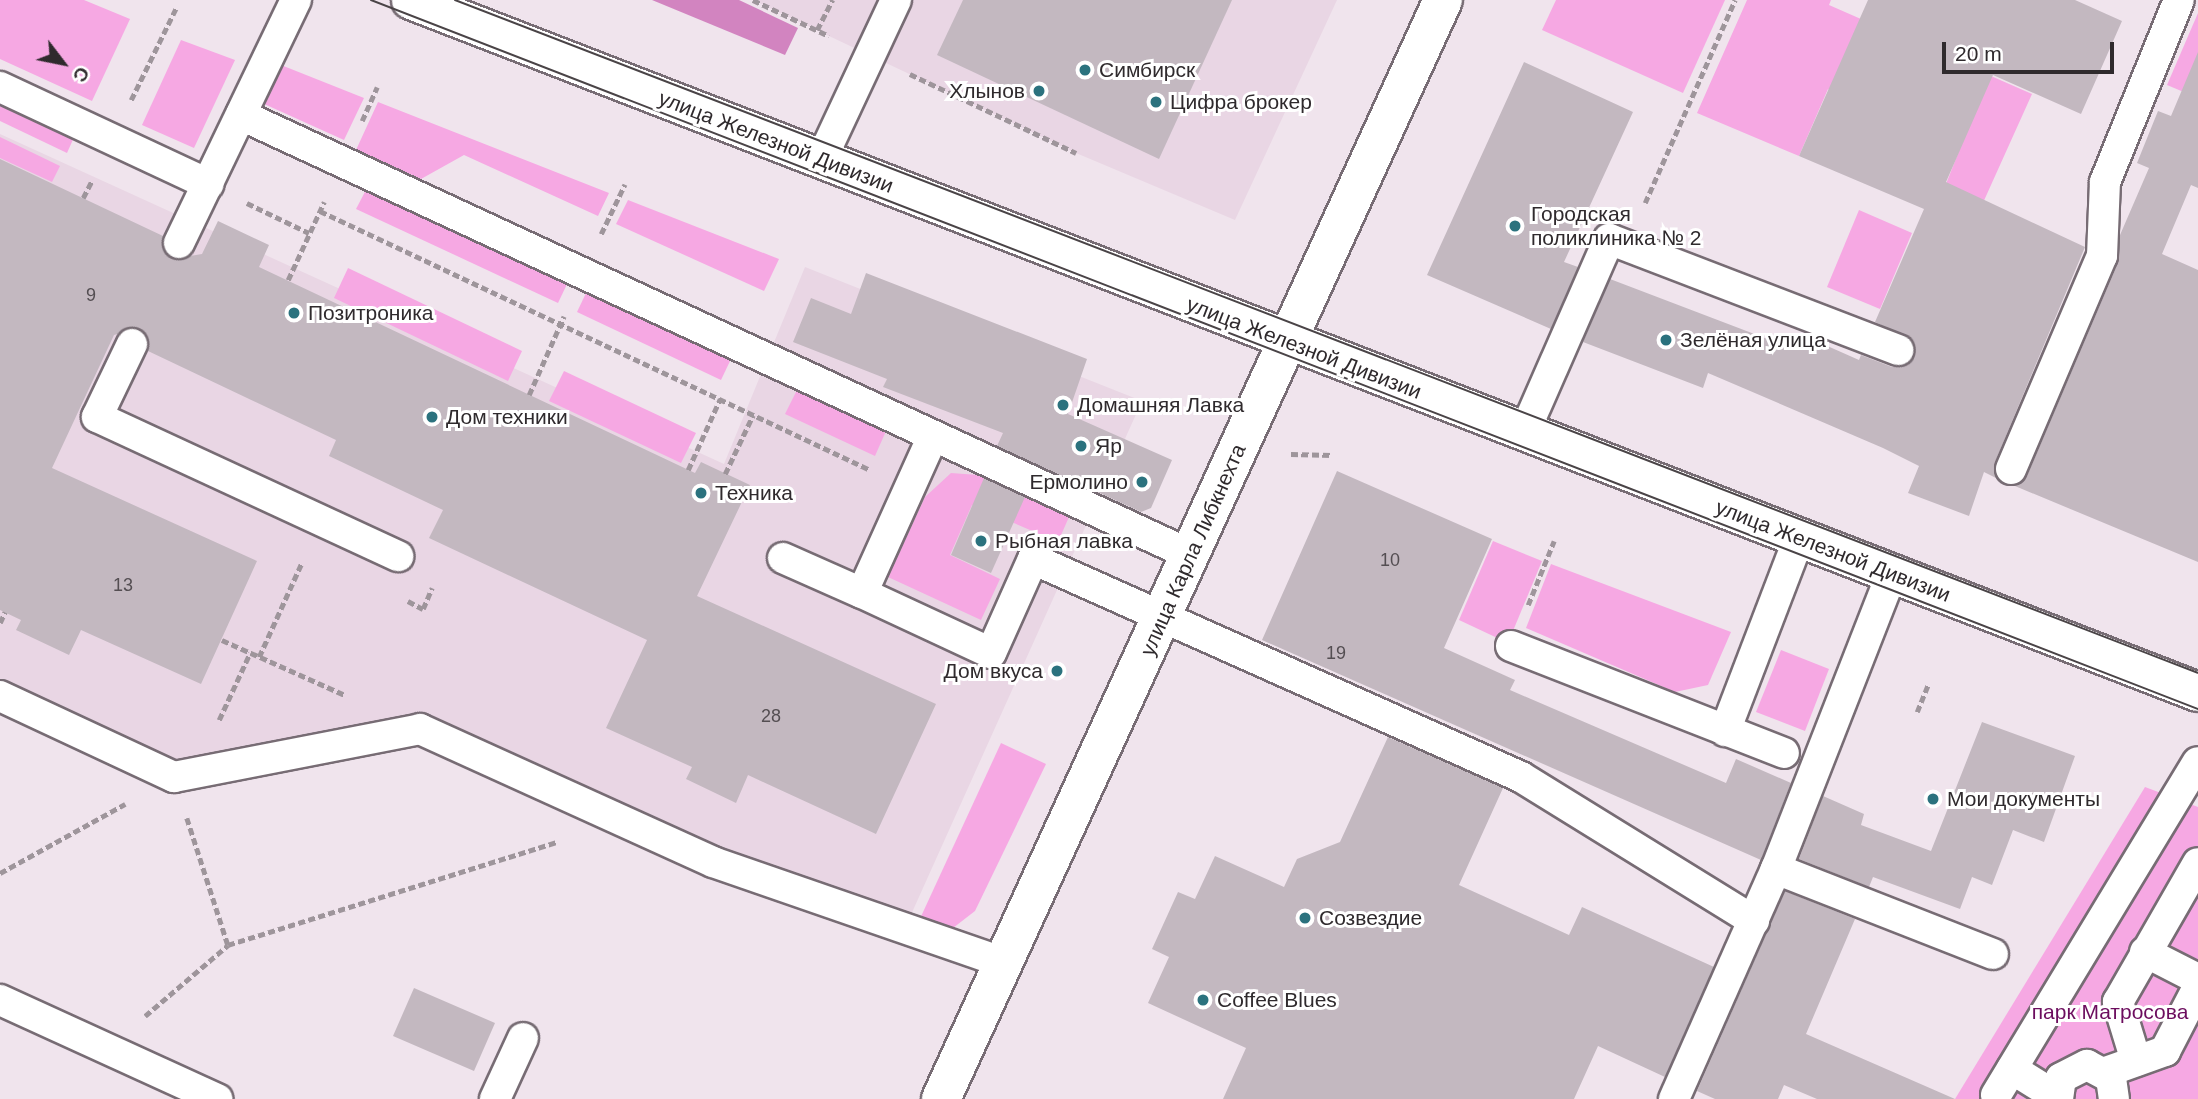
<!DOCTYPE html>
<meta charset="utf-8">
<style>
body{margin:0}
#map{position:relative;width:2198px;height:1099px;overflow:hidden;background:#f0e4ed;font-family:Arial,sans-serif}
div>[style]{position:absolute}
.built>*{inset:0;background:#e9d6e4}
.green>*{inset:0;background:#f6a8e3}
.forest>*{inset:0;background:#d284c0}
.building>*{inset:0;background:#c3b8c0}
.path>*{height:4.5px;margin-top:-2.25px;transform-origin:0;background:repeating-linear-gradient(90deg,#9e959b 0 7px,transparent 0 10.5px)}
.roads{filter:drop-shadow(2px 0 #776c74) drop-shadow(-2px 0 #776c74) drop-shadow(0 2px #776c74) drop-shadow(0 -2px #776c74)}
.service>*{height:30px;margin:-15px;padding:0 15px;transform-origin:15px;border-radius:15px;background:#fff}
.minor>*{height:38px;margin:-19px;padding:0 19px;transform-origin:19px;border-radius:19px;background:#fff}
.tertiary>*{height:38px;margin:-19px;padding:0 19px;transform-origin:19px;border-radius:19px;background:#fff}
.tram>*{height:2px;margin:-1px;padding:0 1px;transform-origin:1px;border-radius:1px;background:#4a4447}
.dots>*{width:19px;height:19px;translate:-50% -50%;box-sizing:border-box;border:4px solid #fff;border-radius:50%}
span{translate:-50% -50%;white-space:nowrap;text-align:center;line-height:1.15;-webkit-text-stroke:6px #fff;paint-order:stroke}
.number-label{font-size:18px;color:#544e52}
.number-label span{-webkit-text-stroke-width:0}
.poi-label{font-size:21px;color:#2f2a2d}
.left{translate:0 -50%;text-align:left}
.right{translate:-100% -50%;text-align:right}
.street-label{font-size:21px;color:#2f2a2d}
.park-label{font-size:21px;color:#6c0d5e}
.north{position:absolute;left:28px;top:28px;width:70px;height:70px;-webkit-text-stroke:5px #fff;paint-order:stroke;rotate:122deg;font-size:19px;font-weight:700;line-height:28px;text-align:center;color:#2f2a2d}
.north::after{content:'';display:block;margin:auto;width:24px;height:32px;background:#2f2a2d;clip-path:polygon(50% 0,100% 100%,50% 72%,0 100%)}
.scale{position:absolute;left:1942px;top:42px;width:172px;height:32px;box-sizing:border-box;border:4px solid #2f2a2d;border-top:0;padding-left:9px;font-size:21px;line-height:24px;white-space:nowrap;color:#2f2a2d;-webkit-text-stroke:5px #fff;paint-order:stroke}
</style>
<div id="map">
<div class="built">
<i style="clip-path:polygon(753px 0,1337px 0,1235px 220px,1076px 153px)"></i>
<i style="clip-path:polygon(0 134px,724px 464px,805px 267px,1142px 401px,905px 928px,420px 729px,195px 772px,0 696px)"></i>
</div>
<div class="green">
<i style="clip-path:polygon(0 0,84px 0,130px 19px,92px 101px,0 59px)"></i>
<i style="clip-path:polygon(1556px 0,1725px 0,1683px 93px,1542px 30px)"></i>
<i style="clip-path:polygon(1747px 0,1831px 0,1829px 5px,2032px 94px,1982px 205px,1944px 189px,1961px 146px,1828px 89px,1799px 156px,1697px 113px)"></i>
<i style="clip-path:polygon(2198px 13px,2198px 98px,2167px 85px)"></i>
<i style="clip-path:polygon(181px 40px,235px 60px,194px 148px,142px 125px)"></i>
<i style="clip-path:polygon(281px 65px,364px 98px,344px 140px,262px 103px)"></i>
<i style="clip-path:polygon(0 99px,75px 135px,67px 153px,0 121px)"></i>
<i style="clip-path:polygon(378px 102px,609px 193px,598px 216px,464px 155px,421px 179px,356px 150px)"></i>
<i style="clip-path:polygon(0 137px,60px 166px,52px 182px,0 158px)"></i>
<i style="clip-path:polygon(367px 188px,568px 282px,558px 303px,356px 209px)"></i>
<i style="clip-path:polygon(628px 200px,779px 259px,764px 291px,616px 224px)"></i>
<i style="clip-path:polygon(1859px 210px,1912px 233px,1880px 309px,1827px 287px)"></i>
<i style="clip-path:polygon(348px 268px,522px 351px,508px 381px,334px 298px)"></i>
<i style="clip-path:polygon(587px 291px,731px 359px,721px 380px,577px 312px)"></i>
<i style="clip-path:polygon(564px 371px,696px 433px,681px 463px,549px 401px)"></i>
<i style="clip-path:polygon(797px 390px,886px 431px,875px 456px,785px 414px)"></i>
<i style="clip-path:polygon(951px 473px,978px 475px,1069px 517px,1058px 542px,972px 505px,950px 555px,1000px 579px,981px 620px,888px 577px,925px 497px)"></i>
<i style="clip-path:polygon(1493px 541px,1542px 561px,1508px 643px,1459px 620px)"></i>
<i style="clip-path:polygon(1551px 564px,1731px 632px,1708px 685px,1675px 692px,1526px 628px)"></i>
<i style="clip-path:polygon(1781px 650px,1829px 669px,1805px 731px,1756px 712px)"></i>
<i style="clip-path:polygon(1001px 743px,1046px 764px,975px 911px,953px 928px,918px 923px)"></i>
<i style="clip-path:polygon(2145px 787px,2198px 807px,2198px 1099px,1955px 1099px)"></i>
</div>
<div class="forest">
<i style="clip-path:polygon(652px 0,739px 0,798px 28px,785px 55px)"></i>
</div>
<div class="building">
<i style="clip-path:polygon(963px 0,1232px 0,1159px 159px,937px 55px)"></i>
<i style="clip-path:polygon(1868px 0,2075px 0,2122px 21px,2081px 114px,1993px 75px,1946px 182px,2085px 247px,1995px 462px,1996px 478px,1984px 472px,1969px 516px,1908px 493px,1919px 466px,1883px 448px,1708px 373px,1703px 388px,1583px 342px,1610px 279px,1791px 348px,1798px 333px,1859px 360px,1861px 355px,1892px 367px,1909px 363px,1911px 339px,1875px 322px,1924px 209px,1799px 156px)"></i>
<i style="clip-path:polygon(2198px 52px,2198px 188px,2191px 185px,2162px 254px,2198px 270px,2198px 562px,2015px 486px,2027px 476px,2118px 263px,2120px 235px,2149px 168px,2137px 163px,2158px 111px,2171px 116px)"></i>
<i style="clip-path:polygon(1524px 62px,1633px 112px,1564px 262px,1578px 267px,1551px 329px,1427px 275px)"></i>
<i style="clip-path:polygon(0 159px,163px 236px,172px 259px,202px 254px,218px 221px,269px 245px,259px 267px,695px 473px,701px 462px,750px 485px,697px 596px,936px 704px,876px 834px,748px 775px,736px 803px,686px 779px,692px 767px,606px 728px,647px 640px,429px 538px,443px 510px,329px 456px,336px 440px,148px 351px,147px 335px,139px 328px,114px 335px,52px 468px,257px 561px,201px 684px,81px 630px,69px 655px,16px 630px,21px 620px,0 610px)"></i>
<i style="clip-path:polygon(866px 273px,1087px 359px,1068px 414px,1172px 460px,1151px 508px,1141px 512px,997px 446px,1003px 433px,883px 387px,887px 379px,793px 342px,811px 298px,851px 314px)"></i>
<i style="clip-path:polygon(1337px 471px,1492px 539px,1444px 648px,1515px 680px,1510px 690px,1726px 783px,1736px 759px,1791px 783px,1761px 860px,1262px 640px)"></i>
<i style="clip-path:polygon(984px 478px,1025px 497px,991px 573px,951px 555px)"></i>
<i style="clip-path:polygon(1982px 722px,2075px 756px,2044px 842px,2013px 830px,1992px 885px,1972px 877px,1960px 909px,1873px 877px,1869px 887px,1799px 859px,1823px 796px,1864px 814px,1861px 825px,1931px 851px)"></i>
<i style="clip-path:polygon(1388px 737px,1503px 788px,1459px 885px,1569px 935px,1582px 907px,1714px 967px,1665px 1077px,1598px 1046px,1574px 1099px,1223px 1099px,1246px 1048px,1148px 1003px,1169px 957px,1152px 949px,1178px 892px,1195px 899px,1215px 856px,1284px 887px,1297px 859px,1340px 842px)"></i>
<i style="clip-path:polygon(1785px 891px,1855px 919px,1806px 1034px,1955px 1099px,1817px 1099px,1784px 1085px,1778px 1099px,1715px 1099px,1697px 1091px)"></i>
<i style="clip-path:polygon(414px 988px,495px 1023px,474px 1071px,393px 1036px)"></i>
</div>
<div class="path">
<i style="left:753px;top:0;width:84px;rotate:25.3deg"></i>
<i style="left:817px;top:30px;width:34px;rotate:-63deg"></i>
<i style="left:910px;top:74px;width:184px;rotate:25.4deg"></i>
<i style="left:131px;top:100px;width:102px;rotate:-63.9deg"></i>
<i style="left:362px;top:121px;width:37px;rotate:-66deg"></i>
<i style="left:83px;top:198px;width:20px;rotate:-63deg"></i>
<i style="left:247px;top:203px;width:69px;rotate:25.8deg"></i>
<i style="left:1645px;top:203px;width:222px;rotate:-66.1deg"></i>
<i style="left:320px;top:211px;width:606px;rotate:25.21deg"></i>
<i style="left:601px;top:234px;width:55px;rotate:-64.4deg"></i>
<i style="left:288px;top:280px;width:86px;rotate:-65.2deg"></i>
<i style="left:529px;top:395px;width:86px;rotate:-66.1deg"></i>
<i style="left:1291px;top:454px;width:41px;rotate:1.4deg"></i>
<i style="left:688px;top:470px;width:78px;rotate:-65.7deg"></i>
<i style="left:725px;top:474px;width:65px;rotate:-64.6deg"></i>
<i style="left:408px;top:601px;width:17px;rotate:28deg"></i>
<i style="left:423px;top:609px;width:23px;rotate:-67deg"></i>
<i style="left:1528px;top:605px;width:69px;rotate:-67.9deg"></i>
<i style="left:0;top:623px;width:12px;rotate:-66deg"></i>
<i style="left:222px;top:640px;width:135px;rotate:24.1deg"></i>
<i style="left:259px;top:657px;width:104px;rotate:-65.6deg"></i>
<i style="left:1917px;top:712px;width:29px;rotate:-68deg"></i>
<i style="left:219px;top:720px;width:74px;rotate:-65.2deg"></i>
<i style="left:187px;top:818px;width:133px;rotate:72.1deg"></i>
<i style="left:0;top:873px;width:143px;rotate:-28.9deg"></i>
<i style="left:145px;top:1016px;width:109px;rotate:-40.5deg"></i>
<i style="left:228px;top:945px;width:344px;rotate:-17.4deg"></i>
</div>
<div class="roads">
<div class="service">
<i style="left:0;top:87px;width:230px;rotate:25deg"></i>
<i style="left:241px;top:115px;width:1047px;rotate:24.85deg"></i>
<i style="left:821px;top:160px;width:177px;rotate:-64.9deg"></i>
<i style="left:179px;top:243px;width:270px;rotate:-64.3deg"></i>
<i style="left:132px;top:344px;width:81px;rotate:115.6deg"></i>
<i style="left:97px;top:417px;width:332px;rotate:24.8deg"></i>
<i style="left:1524px;top:433px;width:212px;rotate:-66.3deg"></i>
<i style="left:1609px;top:239px;width:310px;rotate:21deg"></i>
<i style="left:933px;top:436px;width:172px;rotate:114.3deg"></i>
<i style="left:862px;top:593px;width:142px;rotate:24.9deg"></i>
<i style="left:991px;top:653px;width:103px;rotate:-65.9deg"></i>
<i style="left:1033px;top:559px;width:534px;rotate:24.07deg"></i>
<i style="left:1521px;top:777px;width:274px;rotate:31.7deg"></i>
<i style="left:2011px;top:469px;width:232px;rotate:-66.9deg"></i>
<i style="left:2102px;top:256px;width:74px;rotate:-87.7deg"></i>
<i style="left:2105px;top:182px;width:196px;rotate:-67.9deg"></i>
<i style="left:783px;top:558px;width:86px;rotate:23.9deg"></i>
<i style="left:1511px;top:646px;width:293px;rotate:21.4deg"></i>
<i style="left:0;top:696px;width:192px;rotate:25deg"></i>
<i style="left:174px;top:777px;width:251px;rotate:-11deg"></i>
<i style="left:420px;top:729px;width:322px;rotate:24.4deg"></i>
<i style="left:713px;top:862px;width:308px;rotate:19.1deg"></i>
<i style="left:1725px;top:731px;width:207px;rotate:-69deg"></i>
<i style="left:1776px;top:869px;width:233px;rotate:21.4deg"></i>
<i style="left:2145px;top:952px;width:59px;rotate:27deg"></i>
<i style="left:0;top:1000px;width:239px;rotate:24.5deg"></i>
<i style="left:2136px;top:1061px;width:62px;rotate:-107deg"></i>
<i style="left:2118px;top:1002px;width:160px;rotate:-60.1deg"></i>
<i style="left:2012px;top:1069px;width:53px;rotate:31.9deg"></i>
<i style="left:2106px;top:1072px;width:63px;rotate:-19.6deg"></i>
<i style="left:2165px;top:1051px;width:72px;rotate:-62.7deg"></i>
<i style="left:1996px;top:1095px;width:389px;rotate:-58.8deg"></i>
<i style="left:495px;top:1099px;width:67px;rotate:-65.3deg"></i>
<i style="left:1674px;top:1099px;width:252px;rotate:-66.1deg"></i>
<i style="left:1776px;top:869px;width:318px;rotate:-68.6deg"></i>
<i style="left:2058px;top:1099px;width:21px;rotate:-82deg"></i>
<i style="left:2061px;top:1078px;width:29px;rotate:-27deg"></i>
<i style="left:2087px;top:1065px;width:27px;rotate:28deg"></i>
<i style="left:2111px;top:1078px;width:21px;rotate:82deg"></i>
</div>
<div class="minor">
<i style="left:941px;top:1099px;width:1208px;rotate:-65.45deg"></i>
</div>
<div class="tertiary">
<i style="left:411px;top:0;width:1916px;rotate:21.17deg"></i>
</div>
</div>
<div class="tram">
<i style="left:371px;top:0;width:1960px;rotate:21.21deg"></i>
<i style="left:455px;top:0;width:1868px;rotate:21.11deg"></i>
</div>
<div class="dots">
<i style="left:1085px;top:70px;background:#2b727e"></i>
<i style="left:1039px;top:91px;background:#2b727e"></i>
<i style="left:1156px;top:102px;background:#2b727e"></i>
<i style="left:1515px;top:226px;background:#2b727e"></i>
<i style="left:294px;top:313px;background:#2b727e"></i>
<i style="left:1666px;top:340px;background:#2b727e"></i>
<i style="left:1063px;top:405px;background:#2b727e"></i>
<i style="left:432px;top:417px;background:#2b727e"></i>
<i style="left:1081px;top:446px;background:#2b727e"></i>
<i style="left:1142px;top:482px;background:#2b727e"></i>
<i style="left:701px;top:493px;background:#2b727e"></i>
<i style="left:981px;top:541px;background:#2b727e"></i>
<i style="left:1057px;top:671px;background:#2b727e"></i>
<i style="left:1933px;top:799px;background:#2b727e"></i>
<i style="left:1305px;top:918px;background:#2b727e"></i>
<i style="left:1203px;top:1000px;background:#2b727e"></i>
</div>
<div class="number-label">
<span style="left:91px;top:295px">9</span>
<span style="left:1390px;top:560px">10</span>
<span style="left:123px;top:585px">13</span>
<span style="left:1336px;top:653px">19</span>
<span style="left:771px;top:716px">28</span>
</div>
<div class="poi-label">
<span class="left" style="left:1099px;top:70px">Симбирск</span>
<span class="right" style="left:1025px;top:91px">Хлынов</span>
<span class="left" style="left:1170px;top:102px">Цифра брокер</span>
<span class="left" style="left:1531px;top:226px">Городская<br>поликлиника № 2</span>
<span class="left" style="left:308px;top:313px">Позитроника</span>
<span class="left" style="left:1680px;top:340px">Зелёная улица</span>
<span class="left" style="left:1077px;top:405px">Домашняя Лавка</span>
<span class="left" style="left:446px;top:417px">Дом техники</span>
<span class="left" style="left:1095px;top:446px">Яр</span>
<span class="right" style="left:1128px;top:482px">Ермолино</span>
<span class="left" style="left:715px;top:493px">Техника</span>
<span class="left" style="left:995px;top:541px">Рыбная лавка</span>
<span class="right" style="left:1043px;top:671px">Дом вкуса</span>
<span class="left" style="left:1947px;top:799px">Мои документы</span>
<span class="left" style="left:1319px;top:918px">Созвездие</span>
<span class="left" style="left:1217px;top:1000px">Coffee Blues</span>
</div>
<div class="street-label">
<span style="left:776px;top:142px;rotate:21deg">улица Железной Дивизии</span>
<span style="left:1304px;top:348px;rotate:21deg">улица Железной Дивизии</span>
<span style="left:1193px;top:550px;rotate:-66deg">улица Карла Либкнехта</span>
<span style="left:1833px;top:551px;rotate:21deg">улица Железной Дивизии</span>
</div>
<div class="park-label">
<span style="left:2110px;top:1012px">парк Матросова</span>
</div>
<div class="north">С</div>
<div class="scale">20 m</div>
</div>
